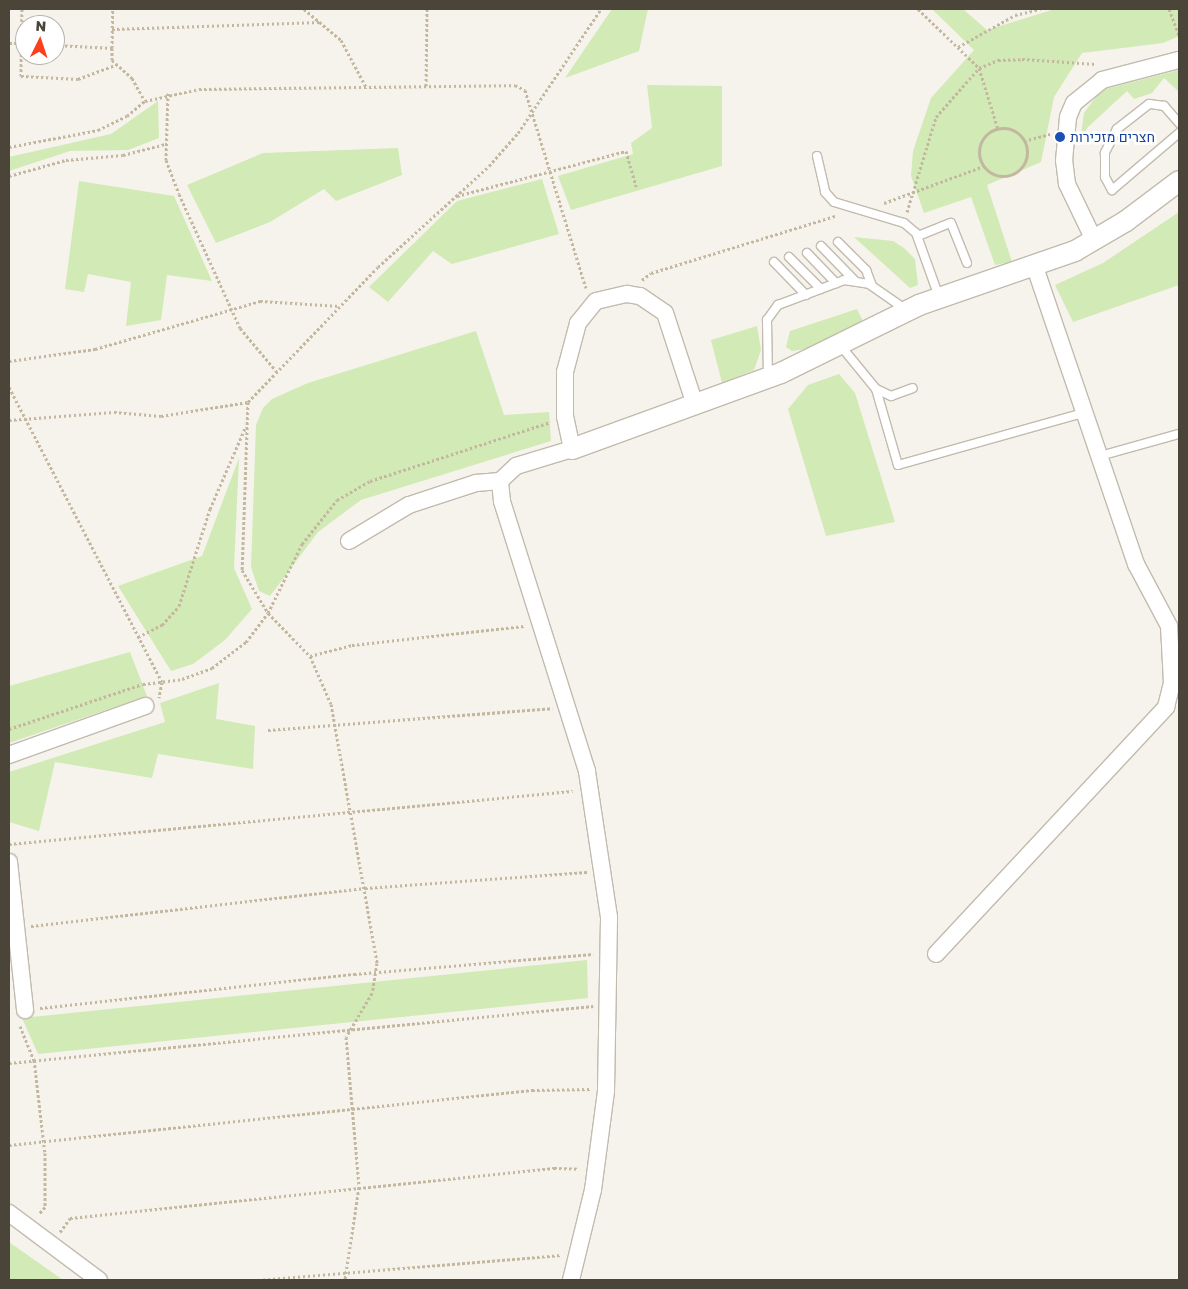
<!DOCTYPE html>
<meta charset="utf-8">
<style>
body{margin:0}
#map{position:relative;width:1188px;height:1289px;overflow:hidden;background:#f6f3ec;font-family:"Golos Text",Heebo,sans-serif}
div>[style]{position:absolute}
.green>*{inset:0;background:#d2eab5}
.path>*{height:3px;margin-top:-1.5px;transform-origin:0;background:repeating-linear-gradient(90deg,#c4b79f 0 2.5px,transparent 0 5px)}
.path>.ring{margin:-1.5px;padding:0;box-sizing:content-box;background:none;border:3px solid #c4b79f;border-radius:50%}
.roads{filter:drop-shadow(1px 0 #c2bbae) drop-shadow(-1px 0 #c2bbae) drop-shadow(0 1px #c2bbae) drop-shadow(0 -1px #c2bbae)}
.service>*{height:8px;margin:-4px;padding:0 4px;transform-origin:4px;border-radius:4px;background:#fff}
.minor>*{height:16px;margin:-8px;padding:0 8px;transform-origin:8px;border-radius:8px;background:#fff}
.tertiary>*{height:20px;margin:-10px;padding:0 10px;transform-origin:10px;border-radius:10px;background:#fff}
.dots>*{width:14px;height:14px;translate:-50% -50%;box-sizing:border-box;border:2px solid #fff;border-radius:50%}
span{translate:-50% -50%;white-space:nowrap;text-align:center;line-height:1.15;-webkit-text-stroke:5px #fff;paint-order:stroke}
.transit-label{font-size:14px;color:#164399}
.left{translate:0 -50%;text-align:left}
.frame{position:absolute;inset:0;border:10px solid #4b4439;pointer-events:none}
.north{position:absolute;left:15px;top:15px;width:50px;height:50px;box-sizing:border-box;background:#fff;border:1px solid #b7b4b0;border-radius:50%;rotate:4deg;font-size:14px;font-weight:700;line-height:20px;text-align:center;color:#4b4439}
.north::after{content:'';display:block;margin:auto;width:18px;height:22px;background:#fc3f1d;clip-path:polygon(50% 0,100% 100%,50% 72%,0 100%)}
</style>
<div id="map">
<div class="green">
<i style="clip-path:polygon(612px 9px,648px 9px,639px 51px,565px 78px)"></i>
<i style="clip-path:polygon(932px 9px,963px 9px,987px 30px,1055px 9px,1179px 9px,1179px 36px,1163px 43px,1082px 53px,1054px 97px,1041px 162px,987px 185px,1012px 262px,995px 265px,971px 197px,924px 213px,911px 176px,913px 151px,931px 98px,974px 50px)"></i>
<i style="clip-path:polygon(1179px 70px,1179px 92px,1164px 78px,1152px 93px,1134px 99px,1127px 91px,1087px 128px,1080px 142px,1084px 113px,1101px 90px)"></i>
<i style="clip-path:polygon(647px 85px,722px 86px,722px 166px,571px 210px,558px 176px,633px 154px,631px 143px,652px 128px)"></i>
<i style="clip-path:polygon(158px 101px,159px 138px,128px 150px,70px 151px,9px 171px,9px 157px,111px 134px)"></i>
<i style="clip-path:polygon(398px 148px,402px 175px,336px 201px,324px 189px,270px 222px,216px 243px,187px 185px,263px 153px)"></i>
<i style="clip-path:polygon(542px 179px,559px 234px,452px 264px,433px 251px,388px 302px,369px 287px,457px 201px)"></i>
<i style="clip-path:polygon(79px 181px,174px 196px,212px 281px,167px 275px,161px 320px,126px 326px,131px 282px,88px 274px,84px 292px,65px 289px)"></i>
<i style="clip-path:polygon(1179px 212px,1179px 285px,1073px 322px,1055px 285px,1103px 263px)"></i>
<i style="clip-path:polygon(854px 237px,893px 241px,904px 248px,915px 259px,918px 285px,910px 288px)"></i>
<i style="clip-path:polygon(857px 309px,863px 321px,806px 349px,792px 351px,786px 347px,790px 331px)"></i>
<i style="clip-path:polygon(757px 326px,761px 350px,754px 370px,722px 383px,711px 340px)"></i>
<i style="clip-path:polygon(476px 331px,504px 415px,549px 412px,551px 441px,361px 500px,318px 532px,270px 596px,259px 591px,251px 567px,256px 425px,263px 408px,272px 399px,308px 383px)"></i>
<i style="clip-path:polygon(839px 374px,855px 393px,895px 522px,826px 536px,788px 409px,808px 385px)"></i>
<i style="clip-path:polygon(239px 458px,234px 568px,252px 609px,225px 640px,193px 664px,171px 671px,118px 586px,202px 556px)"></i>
<i style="clip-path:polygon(130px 652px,147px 696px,9px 743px,9px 686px)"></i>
<i style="clip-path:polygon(219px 683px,216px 719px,255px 726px,253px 769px,158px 754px,152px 778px,55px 762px,39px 831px,9px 822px,9px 772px,165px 722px,160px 703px)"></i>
<i style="clip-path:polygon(587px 960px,588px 998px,38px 1054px,22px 1018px)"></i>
<i style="clip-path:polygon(9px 1242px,63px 1280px,9px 1280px)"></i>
</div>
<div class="path">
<i style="left:22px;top:9px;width:67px;rotate:90.9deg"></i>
<i style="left:21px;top:76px;width:57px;rotate:3deg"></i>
<i style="left:78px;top:79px;width:43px;rotate:-20.6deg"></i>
<i style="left:304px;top:9px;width:48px;rotate:40deg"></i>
<i style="left:341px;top:40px;width:53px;rotate:62deg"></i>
<i style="left:918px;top:9px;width:85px;rotate:44deg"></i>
<i style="left:979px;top:68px;width:64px;rotate:72.7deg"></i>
<i style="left:1169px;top:9px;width:28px;rotate:69deg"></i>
<i style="left:112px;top:29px;width:208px;rotate:-1.9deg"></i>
<i style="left:9px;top:43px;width:16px"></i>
<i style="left:55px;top:45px;width:57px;rotate:3deg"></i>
<i style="left:112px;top:48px;width:12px;rotate:90deg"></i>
<i style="left:112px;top:60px;width:27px;rotate:42deg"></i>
<i style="left:132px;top:78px;width:26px;rotate:61deg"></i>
<i style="left:958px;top:47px;width:65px;rotate:-29.3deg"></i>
<i style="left:1015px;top:15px;width:26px;rotate:-13deg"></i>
<i style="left:112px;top:48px;width:39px;rotate:-89deg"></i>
<i style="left:426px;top:86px;width:77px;rotate:-89.3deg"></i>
<i style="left:168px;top:93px;width:67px;rotate:91.7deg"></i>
<i style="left:166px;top:160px;width:36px;rotate:69deg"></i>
<i style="left:179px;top:194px;width:147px;rotate:65.5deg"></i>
<i style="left:240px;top:328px;width:57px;rotate:49.9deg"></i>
<i class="ring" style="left:979px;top:128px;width:45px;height:45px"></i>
<i style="left:1024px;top:141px;width:27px;rotate:-15deg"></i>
<i style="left:9px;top:147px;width:91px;rotate:-10.8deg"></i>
<i style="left:98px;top:130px;width:32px;rotate:-26deg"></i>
<i style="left:127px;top:116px;width:23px;rotate:-40deg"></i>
<i style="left:145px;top:101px;width:55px;rotate:-12.5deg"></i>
<i style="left:199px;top:89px;width:316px;rotate:-0.7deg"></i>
<i style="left:515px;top:85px;width:11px;rotate:27deg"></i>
<i style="left:525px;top:90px;width:207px;rotate:72.9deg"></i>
<i style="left:9px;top:176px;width:59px;rotate:-15.7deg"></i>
<i style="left:66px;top:160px;width:57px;rotate:-5deg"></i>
<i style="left:123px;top:155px;width:43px;rotate:-14.7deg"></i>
<i style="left:457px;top:196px;width:175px;rotate:-14.9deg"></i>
<i style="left:626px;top:151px;width:37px;rotate:74deg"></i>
<i style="left:884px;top:203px;width:107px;rotate:-20.3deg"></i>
<i style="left:907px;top:212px;width:99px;rotate:-73deg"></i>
<i style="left:936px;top:117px;width:65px;rotate:-48.7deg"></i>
<i style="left:979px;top:68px;width:21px;rotate:-23deg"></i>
<i style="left:998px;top:60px;width:24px;rotate:-2deg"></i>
<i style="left:1022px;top:59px;width:74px;rotate:3.9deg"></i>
<i style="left:642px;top:280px;width:11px;rotate:-38deg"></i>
<i style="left:651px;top:273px;width:193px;rotate:-17.2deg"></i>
<i style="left:9px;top:361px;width:87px;rotate:-7.9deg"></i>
<i style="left:95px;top:349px;width:172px;rotate:-16.2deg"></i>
<i style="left:260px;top:301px;width:80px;rotate:3.6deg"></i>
<i style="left:9px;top:387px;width:332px;rotate:62.6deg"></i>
<i style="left:162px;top:682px;width:16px;rotate:101deg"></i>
<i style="left:248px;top:402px;width:168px;rotate:92deg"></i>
<i style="left:242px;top:570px;width:50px;rotate:58.8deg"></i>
<i style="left:268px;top:613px;width:60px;rotate:45.7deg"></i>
<i style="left:310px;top:656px;width:52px;rotate:66.4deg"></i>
<i style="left:331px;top:704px;width:263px;rotate:79.9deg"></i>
<i style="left:377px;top:963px;width:30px;rotate:99deg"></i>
<i style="left:372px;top:993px;width:51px;rotate:120.6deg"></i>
<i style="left:346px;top:1037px;width:151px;rotate:85deg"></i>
<i style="left:359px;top:1187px;width:94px;rotate:98.6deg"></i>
<i style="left:9px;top:420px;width:105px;rotate:-4.4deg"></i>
<i style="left:114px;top:412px;width:47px;rotate:4.9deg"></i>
<i style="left:161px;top:416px;width:88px;rotate:-9.1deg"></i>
<i style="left:248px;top:402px;width:187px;rotate:-46.1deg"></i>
<i style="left:378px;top:267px;width:150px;rotate:-42.3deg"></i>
<i style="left:489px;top:166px;width:44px;rotate:-48.7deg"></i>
<i style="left:518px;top:133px;width:149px;rotate:-56.2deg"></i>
<i style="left:138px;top:637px;width:27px;rotate:-27deg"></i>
<i style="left:162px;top:625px;width:25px;rotate:-48deg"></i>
<i style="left:179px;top:606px;width:102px;rotate:-72.3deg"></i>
<i style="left:210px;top:509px;width:90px;rotate:-66.6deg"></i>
<i style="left:310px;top:656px;width:43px;rotate:-14.7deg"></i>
<i style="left:352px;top:645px;width:173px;rotate:-6.3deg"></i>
<i style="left:9px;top:729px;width:141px;rotate:-18.6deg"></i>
<i style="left:143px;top:684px;width:39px;rotate:-7deg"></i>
<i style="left:182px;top:679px;width:32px;rotate:-20deg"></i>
<i style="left:212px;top:668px;width:43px;rotate:-37.4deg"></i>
<i style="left:246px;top:642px;width:36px;rotate:-53deg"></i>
<i style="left:268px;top:613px;width:77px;rotate:-63.8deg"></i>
<i style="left:302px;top:544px;width:56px;rotate:-51.5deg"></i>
<i style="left:337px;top:500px;width:38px;rotate:-30deg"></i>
<i style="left:370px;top:481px;width:190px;rotate:-18.1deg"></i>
<i style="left:268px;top:730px;width:285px;rotate:-4.4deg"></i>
<i style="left:9px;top:844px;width:566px;rotate:-5.37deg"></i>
<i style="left:31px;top:926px;width:336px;rotate:-6.5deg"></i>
<i style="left:365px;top:888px;width:223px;rotate:-4.1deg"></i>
<i style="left:40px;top:1008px;width:316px;rotate:-6.2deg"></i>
<i style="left:354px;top:974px;width:240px;rotate:-4.8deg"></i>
<i style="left:20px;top:1026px;width:37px;rotate:68deg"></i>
<i style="left:34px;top:1060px;width:94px;rotate:83.3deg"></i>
<i style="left:45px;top:1153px;width:54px;rotate:90deg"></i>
<i style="left:45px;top:1207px;width:9px;rotate:131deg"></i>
<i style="left:9px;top:1063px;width:587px;rotate:-5.57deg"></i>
<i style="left:9px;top:1145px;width:526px;rotate:-6deg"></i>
<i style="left:532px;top:1090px;width:59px;rotate:-1deg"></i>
<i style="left:60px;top:1232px;width:17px;rotate:-54deg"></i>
<i style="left:70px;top:1218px;width:487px;rotate:-5.9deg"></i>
<i style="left:554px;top:1168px;width:25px;rotate:2deg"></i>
<i style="left:258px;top:1280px;width:304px;rotate:-4.7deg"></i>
</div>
<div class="roads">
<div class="service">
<i style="left:1179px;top:123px;width:23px;rotate:-131deg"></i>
<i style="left:1164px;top:106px;width:15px;rotate:-172deg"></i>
<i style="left:1149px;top:104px;width:41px;rotate:142deg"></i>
<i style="left:1117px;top:129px;width:27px;rotate:117deg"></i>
<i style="left:1105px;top:153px;width:24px;rotate:90deg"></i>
<i style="left:1105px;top:177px;width:15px;rotate:62deg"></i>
<i style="left:1112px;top:190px;width:88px;rotate:-40.4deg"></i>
<i style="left:817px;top:156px;width:37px;rotate:77deg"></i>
<i style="left:825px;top:192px;width:13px;rotate:48deg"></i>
<i style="left:834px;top:202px;width:73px;rotate:16.7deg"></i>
<i style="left:904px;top:223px;width:16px;rotate:40deg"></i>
<i style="left:916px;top:233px;width:68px;rotate:70.2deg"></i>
<i style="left:918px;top:236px;width:35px;rotate:-22deg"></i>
<i style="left:951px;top:223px;width:43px;rotate:68.2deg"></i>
<i style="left:838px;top:242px;width:40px;rotate:45deg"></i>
<i style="left:866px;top:270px;width:17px;rotate:69deg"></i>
<i style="left:821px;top:246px;width:49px;rotate:45.8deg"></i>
<i style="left:807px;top:253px;width:42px;rotate:46deg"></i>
<i style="left:789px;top:257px;width:45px;rotate:45deg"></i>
<i style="left:774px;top:262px;width:46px;rotate:45.9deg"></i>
<i style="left:840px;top:345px;width:57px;rotate:50.7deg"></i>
<i style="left:876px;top:389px;width:17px;rotate:25deg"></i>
<i style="left:891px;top:396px;width:23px;rotate:-20deg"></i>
<i style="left:768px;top:377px;width:57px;rotate:-91deg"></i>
<i style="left:767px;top:320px;width:19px;rotate:-54deg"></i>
<i style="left:778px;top:305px;width:71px;rotate:-20.7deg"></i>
<i style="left:844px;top:280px;width:25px;rotate:9deg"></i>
<i style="left:869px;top:284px;width:44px;rotate:34.8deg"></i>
<i style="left:876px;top:389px;width:79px;rotate:73.9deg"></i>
<i style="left:898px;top:465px;width:195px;rotate:-15.7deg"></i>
<i style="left:1100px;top:456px;width:82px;rotate:-15.6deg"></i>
</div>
<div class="minor">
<i style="left:1094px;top:240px;width:62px;rotate:-115.7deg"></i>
<i style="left:1067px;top:184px;width:23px;rotate:-97deg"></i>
<i style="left:1064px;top:161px;width:44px;rotate:-84.8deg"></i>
<i style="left:1068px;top:117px;width:15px;rotate:-67deg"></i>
<i style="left:1074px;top:103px;width:36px;rotate:-39deg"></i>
<i style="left:1102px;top:80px;width:80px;rotate:-14.6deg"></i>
<i style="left:349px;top:541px;width:70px;rotate:-31deg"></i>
<i style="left:409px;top:505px;width:71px;rotate:-18.2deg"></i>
<i style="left:476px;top:483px;width:24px;rotate:-5deg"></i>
<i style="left:9px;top:755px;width:145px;rotate:-19.8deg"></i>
<i style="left:9px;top:862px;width:149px;rotate:83.8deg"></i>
<i style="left:936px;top:954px;width:338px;rotate:-47deg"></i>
<i style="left:1166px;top:707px;width:25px;rotate:-76deg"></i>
<i style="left:1172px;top:683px;width:57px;rotate:-93deg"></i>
<i style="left:1169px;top:626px;width:70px;rotate:-118deg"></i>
<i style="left:1136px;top:564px;width:314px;rotate:-108.8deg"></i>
<i style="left:9px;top:1213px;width:112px;rotate:36.7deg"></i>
<i style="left:571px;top:1280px;width:93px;rotate:-76.3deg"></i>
<i style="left:593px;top:1190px;width:100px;rotate:-82.5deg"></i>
<i style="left:606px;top:1091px;width:174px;rotate:-89deg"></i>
<i style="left:609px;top:917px;width:148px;rotate:-98.6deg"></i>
<i style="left:587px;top:771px;width:283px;rotate:-107.5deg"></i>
<i style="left:502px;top:501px;width:20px;rotate:-96deg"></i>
<i style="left:500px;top:481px;width:22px;rotate:-43deg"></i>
<i style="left:516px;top:466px;width:59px;rotate:-16.9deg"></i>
<i style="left:572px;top:449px;width:33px;rotate:-102deg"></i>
<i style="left:565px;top:417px;width:45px;rotate:-90deg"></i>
<i style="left:565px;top:372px;width:51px;rotate:-75.1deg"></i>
<i style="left:578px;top:323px;width:28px;rotate:-51deg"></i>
<i style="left:596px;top:301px;width:32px;rotate:-13deg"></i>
<i style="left:627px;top:294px;width:13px;rotate:9deg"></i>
<i style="left:640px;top:296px;width:30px;rotate:34deg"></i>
<i style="left:665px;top:313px;width:97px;rotate:71.9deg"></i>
</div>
<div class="tertiary">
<i style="left:572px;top:449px;width:222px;rotate:-20deg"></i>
<i style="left:781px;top:373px;width:154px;rotate:-26.2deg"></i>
<i style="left:919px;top:305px;width:165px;rotate:-19.1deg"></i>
<i style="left:1075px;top:251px;width:59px;rotate:-30.5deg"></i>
<i style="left:1126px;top:221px;width:66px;rotate:-37deg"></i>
</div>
</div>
<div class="dots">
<i style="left:1060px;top:137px;background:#1a4fb4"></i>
</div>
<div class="transit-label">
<span class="left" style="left:1070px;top:137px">חצרים מזכירות</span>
</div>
<div class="frame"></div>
<div class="north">N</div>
</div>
